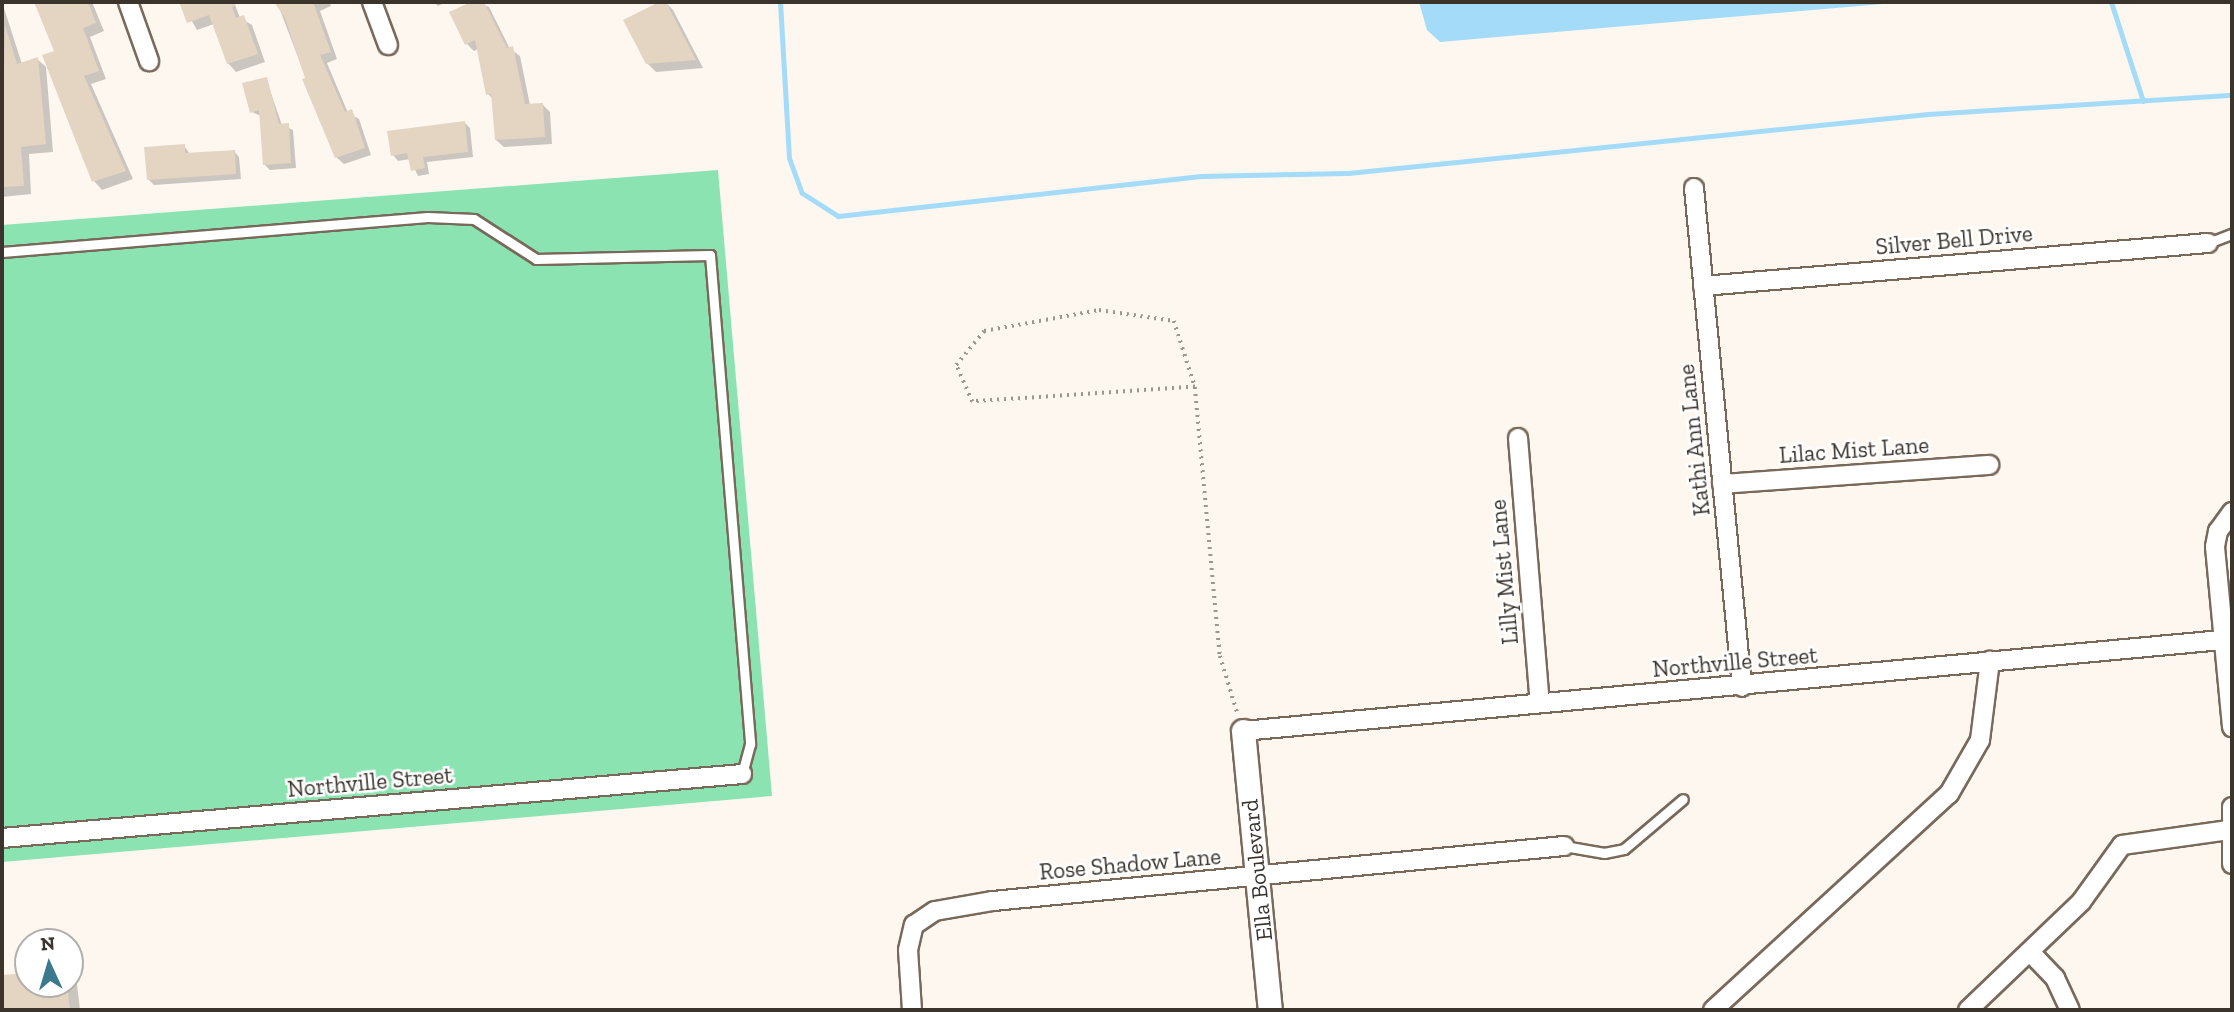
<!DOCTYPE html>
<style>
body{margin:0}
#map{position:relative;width:2234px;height:1012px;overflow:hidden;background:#fef7f0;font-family:"Zilla Slab",serif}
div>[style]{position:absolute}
.green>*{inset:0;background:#8ae3b1}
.water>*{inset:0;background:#a4dbf8}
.shadow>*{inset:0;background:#0003}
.stream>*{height:5px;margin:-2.5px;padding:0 2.5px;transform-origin:2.5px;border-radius:2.5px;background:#a4dbf8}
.building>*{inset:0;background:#e4d5c3}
.path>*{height:3.5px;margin-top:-1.75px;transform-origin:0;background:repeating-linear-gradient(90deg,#9d968f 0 2px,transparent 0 7px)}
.roads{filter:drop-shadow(2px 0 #78695a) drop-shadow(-2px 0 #78695a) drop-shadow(0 2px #78695a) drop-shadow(0 -2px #78695a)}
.service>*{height:9px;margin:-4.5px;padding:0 4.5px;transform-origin:4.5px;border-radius:4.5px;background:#fff}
.minor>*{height:18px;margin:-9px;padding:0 9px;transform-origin:9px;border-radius:9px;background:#fff}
.tertiary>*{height:23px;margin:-11.5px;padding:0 11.5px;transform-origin:11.5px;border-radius:11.5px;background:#fff}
span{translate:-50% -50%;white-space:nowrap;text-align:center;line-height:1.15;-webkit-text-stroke:5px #fff;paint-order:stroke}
.street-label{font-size:23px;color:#3b342d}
.frame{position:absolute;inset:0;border:4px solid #3b342d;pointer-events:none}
.north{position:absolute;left:14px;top:928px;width:70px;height:70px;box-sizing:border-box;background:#fff;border:2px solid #b1aeab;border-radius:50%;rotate:356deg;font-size:19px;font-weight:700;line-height:28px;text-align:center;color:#3b342d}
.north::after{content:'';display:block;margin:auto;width:24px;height:32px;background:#3a798e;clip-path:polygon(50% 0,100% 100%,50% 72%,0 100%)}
</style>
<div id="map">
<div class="green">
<i style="clip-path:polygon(718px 170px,772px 796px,2px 862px,2px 225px)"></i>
</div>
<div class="water">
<i style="clip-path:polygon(1419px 2px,1906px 2px,1440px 42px,1427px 30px)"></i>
</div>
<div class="shadow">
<i style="clip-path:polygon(2px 2px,22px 64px,37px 59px,46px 67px,53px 152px,29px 154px,31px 194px,2px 197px)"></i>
<i style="clip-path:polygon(36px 2px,92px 2px,104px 31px,90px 37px,106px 79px,91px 84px,133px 179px,102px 190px,94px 181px,56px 52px)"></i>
<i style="clip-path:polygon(181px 2px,234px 2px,240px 18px,252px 25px,265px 62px,236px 72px,228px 63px,214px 24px,197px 30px)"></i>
<i style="clip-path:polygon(277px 2px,329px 2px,331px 6px,320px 11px,337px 59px,327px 63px,348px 113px,359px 119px,371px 155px,344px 164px,336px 157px)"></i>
<i style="clip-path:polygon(433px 2px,446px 2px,438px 6px)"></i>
<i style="clip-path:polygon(475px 2px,489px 7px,510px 49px,520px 56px,530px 105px,542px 104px,550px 112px,552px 144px,504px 147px,496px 140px,493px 99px,488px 94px,478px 49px,474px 51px,467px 44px,452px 13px)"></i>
<i style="clip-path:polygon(665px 2px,673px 10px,703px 68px,656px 72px,647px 63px,626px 21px)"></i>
<i style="clip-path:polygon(266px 79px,282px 125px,293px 130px,296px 168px,270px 170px,264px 164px,261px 116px,252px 112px)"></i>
<i style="clip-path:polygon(464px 122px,470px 128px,473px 157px,427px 162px,429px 174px,418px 176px,410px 159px,398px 161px,393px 155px)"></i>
<i style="clip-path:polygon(184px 146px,190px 154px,234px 151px,239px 157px,241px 179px,154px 185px,148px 179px)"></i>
<i style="clip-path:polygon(28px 975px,28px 984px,70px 984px,70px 976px,77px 984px,80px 1010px,3px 1010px,2px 977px)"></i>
</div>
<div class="stream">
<i style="left:780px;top:2px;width:156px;rotate:86.7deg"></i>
<i style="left:789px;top:158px;width:37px;rotate:70deg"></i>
<i style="left:802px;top:193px;width:43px;rotate:32.6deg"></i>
<i style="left:838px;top:216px;width:365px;rotate:-6.3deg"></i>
<i style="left:1201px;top:176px;width:147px;rotate:-1.2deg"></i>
<i style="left:1348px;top:173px;width:583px;rotate:-5.81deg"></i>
<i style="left:1928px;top:114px;width:305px;rotate:-3.6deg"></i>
<i style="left:2111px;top:2px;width:104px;rotate:72.1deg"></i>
</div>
<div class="building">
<i style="clip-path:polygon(34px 2px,88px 2px,96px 23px,83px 28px,99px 71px,84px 76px,126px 171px,92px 182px,42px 55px,54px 51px)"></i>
<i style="clip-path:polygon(179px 2px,240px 2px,232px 7px,236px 18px,244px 15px,258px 54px,227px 64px,209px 15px,187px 23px)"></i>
<i style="clip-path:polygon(274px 2px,313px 2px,331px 52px,320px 55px,345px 112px,352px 109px,365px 148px,335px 158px,302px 79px,305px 78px,285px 18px)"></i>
<i style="clip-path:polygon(471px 2px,484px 2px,507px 48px,513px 46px,525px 104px,543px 103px,545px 137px,495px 140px,491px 94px,486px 95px,475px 40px,465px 45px,449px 12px)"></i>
<i style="clip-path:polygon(659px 2px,666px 2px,696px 60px,646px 64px,623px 20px)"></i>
<i style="clip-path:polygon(5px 25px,17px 64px,38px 57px,46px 144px,21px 147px,24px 186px,2px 187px)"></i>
<i style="clip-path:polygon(267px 77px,279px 124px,289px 123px,291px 163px,263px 165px,259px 110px,250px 113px,242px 83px)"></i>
<i style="clip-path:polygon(465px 121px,468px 152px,423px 157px,425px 168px,411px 171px,407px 153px,391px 156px,387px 131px)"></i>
<i style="clip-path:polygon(185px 144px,185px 153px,235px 150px,236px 174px,147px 180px,144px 147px)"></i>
<i style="clip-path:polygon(28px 973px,28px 984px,67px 984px,70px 1010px,2px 1010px,2px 975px)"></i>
</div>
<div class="path">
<i style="left:1195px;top:387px;width:224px;rotate:176.2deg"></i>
<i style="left:972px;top:402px;width:40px;rotate:-113.4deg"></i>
<i style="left:956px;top:365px;width:44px;rotate:-50.5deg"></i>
<i style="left:984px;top:331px;width:117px;rotate:-10.3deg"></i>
<i style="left:1099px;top:310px;width:76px;rotate:8.3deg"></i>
<i style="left:1174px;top:321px;width:69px;rotate:72.3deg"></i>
<i style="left:1195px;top:387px;width:270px;rotate:84.7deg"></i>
<i style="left:1220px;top:656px;width:62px;rotate:73deg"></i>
</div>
<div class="roads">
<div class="service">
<i style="left:2208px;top:243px;width:26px;rotate:-21deg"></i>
<i style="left:2px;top:252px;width:427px;rotate:-4.7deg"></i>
<i style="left:428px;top:217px;width:46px;rotate:2.5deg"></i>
<i style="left:474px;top:219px;width:74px;rotate:32.8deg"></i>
<i style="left:536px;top:259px;width:174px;rotate:-1.3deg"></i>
<i style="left:710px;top:255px;width:491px;rotate:85.3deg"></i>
<i style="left:750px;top:744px;width:31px;rotate:105deg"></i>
<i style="left:1564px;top:846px;width:41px;rotate:9.9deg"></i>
<i style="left:1604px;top:853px;width:20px;rotate:-11deg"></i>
<i style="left:1624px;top:849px;width:77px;rotate:-40.3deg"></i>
</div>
<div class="minor">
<i style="left:128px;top:2px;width:63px;rotate:70.4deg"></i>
<i style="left:372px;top:2px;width:46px;rotate:69.6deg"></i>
<i style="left:1694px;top:188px;width:501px;rotate:84.51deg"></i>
<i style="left:1703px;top:286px;width:507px;rotate:-4.87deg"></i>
<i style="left:1518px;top:438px;width:266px;rotate:85.3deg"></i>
<i style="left:1722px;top:484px;width:268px;rotate:-4.1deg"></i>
<i style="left:2232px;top:512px;width:24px;rotate:126deg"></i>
<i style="left:2218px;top:531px;width:16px;rotate:101deg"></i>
<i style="left:2215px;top:547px;width:181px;rotate:84.6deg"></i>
<i style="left:1243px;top:731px;width:993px;rotate:-5.31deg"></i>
<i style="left:2232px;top:807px;width:57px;rotate:90deg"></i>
<i style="left:2px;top:838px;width:743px;rotate:-4.94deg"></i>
<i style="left:2030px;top:952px;width:36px;rotate:46deg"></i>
<i style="left:2055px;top:978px;width:35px;rotate:65deg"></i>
<i style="left:912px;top:1010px;width:60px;rotate:-93.8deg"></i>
<i style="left:908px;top:950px;width:26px;rotate:-77deg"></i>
<i style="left:914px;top:925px;width:25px;rotate:-34deg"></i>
<i style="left:935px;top:911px;width:59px;rotate:-9.8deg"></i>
<i style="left:993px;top:901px;width:574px;rotate:-5.5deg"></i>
<i style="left:1713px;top:1010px;width:320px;rotate:-42.5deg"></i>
<i style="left:1949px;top:794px;width:62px;rotate:-60.1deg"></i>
<i style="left:1980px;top:740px;width:80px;rotate:-82.8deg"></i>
<i style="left:1968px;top:1010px;width:156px;rotate:-43.7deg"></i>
<i style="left:2081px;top:902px;width:70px;rotate:-54.3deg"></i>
<i style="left:2122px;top:845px;width:108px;rotate:-8deg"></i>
</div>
<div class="tertiary">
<i style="left:1243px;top:731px;width:280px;rotate:84.5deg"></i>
</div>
</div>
<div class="street-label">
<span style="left:1954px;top:240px;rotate:-5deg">Silver Bell Drive</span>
<span style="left:1694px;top:440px;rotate:-96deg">Kathi Ann Lane</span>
<span style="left:1854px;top:450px;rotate:-4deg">Lilac Mist Lane</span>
<span style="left:1504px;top:572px;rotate:-95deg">Lilly Mist Lane</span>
<span style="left:1735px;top:662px;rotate:-5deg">Northville Street</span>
<span style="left:370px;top:782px;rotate:-5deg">Northville Street</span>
<span style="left:1130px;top:864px;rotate:-5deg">Rose Shadow Lane</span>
<span style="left:1257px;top:870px;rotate:-96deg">Ella Boulevard</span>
</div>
<div class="frame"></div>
<div class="north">N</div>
</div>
